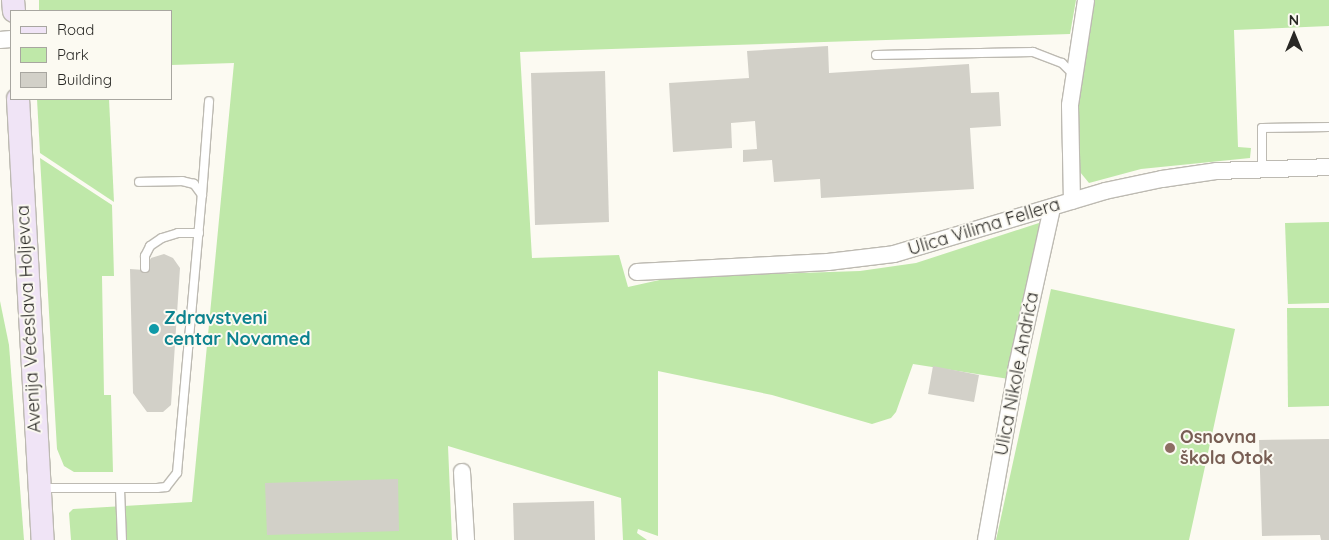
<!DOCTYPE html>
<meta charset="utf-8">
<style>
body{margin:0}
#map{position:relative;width:1329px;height:540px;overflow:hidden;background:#fcfaf2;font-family:Quicksand,sans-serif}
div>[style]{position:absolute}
.green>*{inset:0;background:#bfe8a9}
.building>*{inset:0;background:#d2d0c8}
.roads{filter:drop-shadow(1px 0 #bdbab2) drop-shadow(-1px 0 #bdbab2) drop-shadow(0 1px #bdbab2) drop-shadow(0 -1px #bdbab2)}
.lane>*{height:8px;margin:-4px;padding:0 4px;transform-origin:4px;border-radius:4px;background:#fff}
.street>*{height:16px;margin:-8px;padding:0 8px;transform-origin:8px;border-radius:8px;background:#fff}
.secondary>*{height:22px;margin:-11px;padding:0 11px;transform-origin:11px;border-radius:11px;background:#f0e4f6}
.dots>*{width:14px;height:14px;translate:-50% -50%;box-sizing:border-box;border:2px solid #fcfaf2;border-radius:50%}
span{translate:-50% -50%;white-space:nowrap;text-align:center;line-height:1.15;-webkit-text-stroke:4px #fcfaf2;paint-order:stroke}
.street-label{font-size:18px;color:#292825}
.culture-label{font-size:18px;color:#0d838f;font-weight:700}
.left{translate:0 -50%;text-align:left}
.education-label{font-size:18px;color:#785e54;font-weight:700}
.legend{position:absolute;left:10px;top:10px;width:162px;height:90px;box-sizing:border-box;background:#fcfaf2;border:1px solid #a8a6a0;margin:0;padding:6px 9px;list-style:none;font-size:15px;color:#292825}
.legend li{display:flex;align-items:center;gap:10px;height:25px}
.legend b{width:25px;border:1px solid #a8a6a0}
.north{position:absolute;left:1269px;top:10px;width:50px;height:50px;-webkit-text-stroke:4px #fcfaf2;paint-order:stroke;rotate:0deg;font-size:14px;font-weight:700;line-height:20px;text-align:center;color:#292825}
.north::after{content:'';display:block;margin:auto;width:18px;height:22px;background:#292825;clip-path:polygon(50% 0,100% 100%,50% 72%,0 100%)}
</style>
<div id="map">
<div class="green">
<i style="clip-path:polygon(39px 0,1076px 0,1070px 34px,520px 52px,532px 258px,619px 255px,628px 287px,673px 277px,860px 271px,916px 263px,1042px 222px,1009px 379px,913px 364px,896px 412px,891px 418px,872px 424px,772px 395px,658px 371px,658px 536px,638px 529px,637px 533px,647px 540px,623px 540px,621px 498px,448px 446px,452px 540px,71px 540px,69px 513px,73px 509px,192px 502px,234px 63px,171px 65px,171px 11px,39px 11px)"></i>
<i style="clip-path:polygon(1088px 0,1329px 0,1329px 26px,1234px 30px,1238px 147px,1251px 148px,1250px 158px,1141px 169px,1089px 183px,1080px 172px,1076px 86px)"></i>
<i style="clip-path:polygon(37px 99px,109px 99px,114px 202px,40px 153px)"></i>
<i style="clip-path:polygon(40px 158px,112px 205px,114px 276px,102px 276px,104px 395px,111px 395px,113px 472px,74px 472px,64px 466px,57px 449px)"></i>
<i style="clip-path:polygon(1329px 222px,1329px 303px,1288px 304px,1285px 223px)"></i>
<i style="clip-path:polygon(1051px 289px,1235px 329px,1189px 540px,996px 540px)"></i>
<i style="clip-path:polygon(0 301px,9px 345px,24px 540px,0 540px)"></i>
<i style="clip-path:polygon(1287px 308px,1329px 308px,1329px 406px,1288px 407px)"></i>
</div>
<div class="building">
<i style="clip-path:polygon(828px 46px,829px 73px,969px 64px,971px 93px,999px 92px,1001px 126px,970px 128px,974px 189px,821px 198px,820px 179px,774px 182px,772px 160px,743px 162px,743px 150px,757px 149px,755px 121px,731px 123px,732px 148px,673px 152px,669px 83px,749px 78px,747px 51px)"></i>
<i style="clip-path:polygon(605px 71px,609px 222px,535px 225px,531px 73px)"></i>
<i style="clip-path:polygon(164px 254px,173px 258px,180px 268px,171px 405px,163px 412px,147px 412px,133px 393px,130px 269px,144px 270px,151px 258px)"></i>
<i style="clip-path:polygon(933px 366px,979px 375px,974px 402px,928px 394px)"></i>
<i style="clip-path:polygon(1329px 439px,1329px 540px,1321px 540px,1320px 535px,1262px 536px,1259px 440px)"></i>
<i style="clip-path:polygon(398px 479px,399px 531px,267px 535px,265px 483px)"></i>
<i style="clip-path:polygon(594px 501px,595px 540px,514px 540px,513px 503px)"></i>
</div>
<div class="roads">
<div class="lane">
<i style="left:876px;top:55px;width:157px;rotate:-1.1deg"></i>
<i style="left:1033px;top:52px;width:31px;rotate:21deg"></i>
<i style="left:1062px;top:63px;width:17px;rotate:45deg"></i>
<i style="left:1262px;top:169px;width:41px;rotate:-90deg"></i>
<i style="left:1262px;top:128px;width:67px;rotate:-0.9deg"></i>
<i style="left:202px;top:195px;width:94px;rotate:-85.7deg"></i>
<i style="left:145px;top:268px;width:12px;rotate:-90deg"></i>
<i style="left:145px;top:256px;width:11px;rotate:-63deg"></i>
<i style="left:150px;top:246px;width:14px;rotate:-34deg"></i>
<i style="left:162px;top:238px;width:17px;rotate:-17deg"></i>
<i style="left:178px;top:233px;width:21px"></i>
<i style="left:41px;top:488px;width:116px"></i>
<i style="left:157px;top:488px;width:9px;rotate:-6deg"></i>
<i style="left:166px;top:487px;width:18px;rotate:-52deg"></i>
<i style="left:177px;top:473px;width:279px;rotate:-84.9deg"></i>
<i style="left:202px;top:195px;width:14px;rotate:-126deg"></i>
<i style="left:194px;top:184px;width:12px;rotate:-166deg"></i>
<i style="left:182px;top:181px;width:43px;rotate:178.7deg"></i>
<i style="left:120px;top:489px;width:51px;rotate:87.8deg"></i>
</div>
<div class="street">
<i style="left:0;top:40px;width:11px;rotate:-5deg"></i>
<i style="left:1072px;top:201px;width:96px;rotate:-91.2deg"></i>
<i style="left:1070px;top:105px;width:106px;rotate:-81.3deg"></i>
<i style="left:637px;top:272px;width:191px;rotate:-3deg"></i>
<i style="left:828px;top:262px;width:66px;rotate:-6.9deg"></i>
<i style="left:894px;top:254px;width:220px;rotate:-16.6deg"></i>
<i style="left:1105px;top:191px;width:58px;rotate:-11.9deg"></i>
<i style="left:1162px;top:179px;width:56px;rotate:-8.3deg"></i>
<i style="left:1217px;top:171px;width:112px;rotate:-2deg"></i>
<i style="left:462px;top:472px;width:68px;rotate:86.6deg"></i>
<i style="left:986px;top:540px;width:177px;rotate:-79.9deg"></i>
<i style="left:1017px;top:366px;width:162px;rotate:-77.5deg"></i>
</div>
<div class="secondary">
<i style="left:13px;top:0;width:11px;rotate:85deg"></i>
<i style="left:18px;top:99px;width:442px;rotate:86.8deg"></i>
</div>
</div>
<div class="dots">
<i style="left:154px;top:329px;background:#0f9aa8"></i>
<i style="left:1170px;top:448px;background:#8d6e63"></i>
</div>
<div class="street-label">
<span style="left:984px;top:227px;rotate:-17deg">Ulica Vilima Fellera</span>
<span style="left:29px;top:319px;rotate:-93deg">Avenija Većeslava Holjevca</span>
<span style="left:1017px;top:374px;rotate:-79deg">Ulica Nikole Andrića</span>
</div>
<div class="culture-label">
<span class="left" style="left:164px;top:329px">Zdravstveni<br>centar Novamed</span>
</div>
<div class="education-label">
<span class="left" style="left:1180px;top:448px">Osnovna<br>škola Otok</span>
</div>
<ul class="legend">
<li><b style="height:6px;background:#f0e4f6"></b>Road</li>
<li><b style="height:14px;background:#bfe8a9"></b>Park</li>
<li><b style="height:14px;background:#d2d0c8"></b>Building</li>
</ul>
<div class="north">N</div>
</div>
